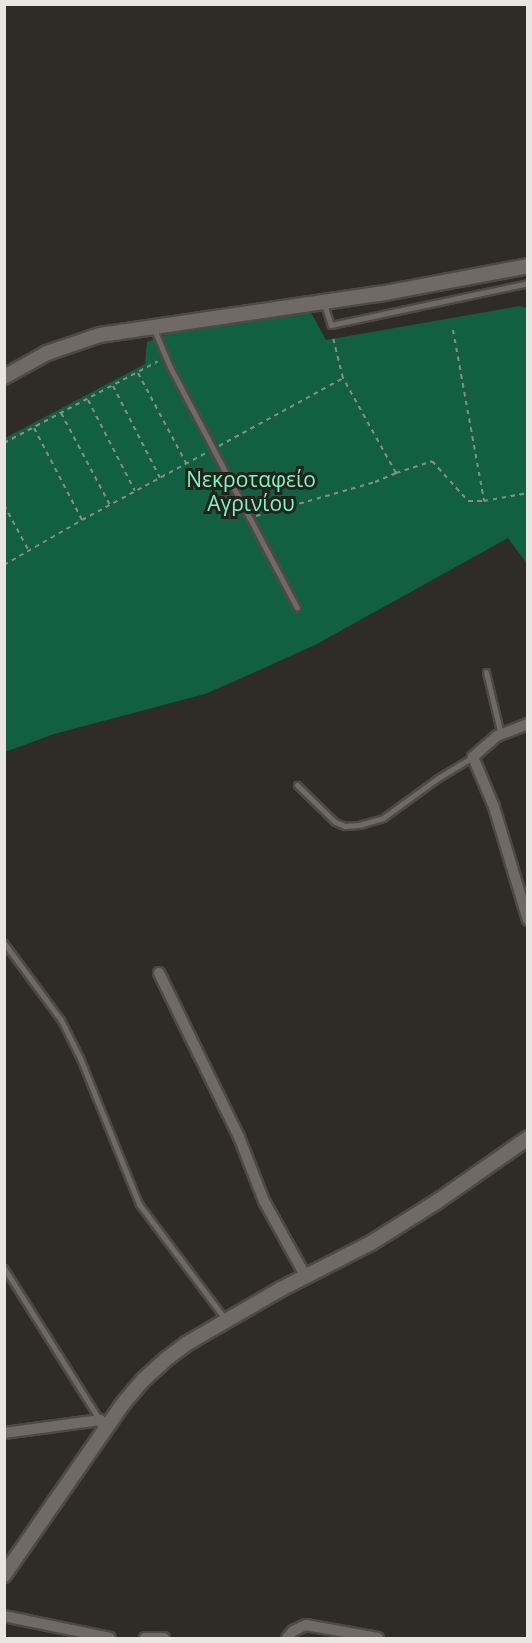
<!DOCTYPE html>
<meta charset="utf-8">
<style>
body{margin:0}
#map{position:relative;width:532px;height:1643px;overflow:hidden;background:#2f2b26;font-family:"Open Sans",sans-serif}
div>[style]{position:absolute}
.green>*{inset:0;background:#116043}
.path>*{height:2px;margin-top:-1px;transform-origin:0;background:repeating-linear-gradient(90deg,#8e8b87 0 4.5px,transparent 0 9px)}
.roads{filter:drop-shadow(2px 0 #4d4a46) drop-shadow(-2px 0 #4d4a46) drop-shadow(0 2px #4d4a46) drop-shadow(0 -2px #4d4a46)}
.service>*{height:5px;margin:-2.5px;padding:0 2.5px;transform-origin:2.5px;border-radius:2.5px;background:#6f6a65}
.minor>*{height:10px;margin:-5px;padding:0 5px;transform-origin:5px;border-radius:5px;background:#6f6a65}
.tertiary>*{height:14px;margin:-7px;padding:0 7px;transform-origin:7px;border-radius:7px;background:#6f6a65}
span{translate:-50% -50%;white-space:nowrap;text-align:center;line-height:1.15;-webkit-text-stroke:6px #25211d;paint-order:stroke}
.park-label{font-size:21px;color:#72fcc1}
.frame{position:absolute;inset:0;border:6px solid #e8e5e2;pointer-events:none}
</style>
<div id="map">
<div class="green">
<i style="clip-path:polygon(520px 306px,527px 308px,527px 564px,508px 538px,315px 645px,235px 681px,205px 694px,54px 734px,5px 752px,5px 438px,145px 364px,147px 342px,167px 334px,239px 320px,310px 311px,326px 340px)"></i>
</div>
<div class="path">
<i style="left:453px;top:330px;width:174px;rotate:79.7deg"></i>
<i style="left:484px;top:501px;width:45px;rotate:-10.3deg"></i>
<i style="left:138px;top:373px;width:102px;rotate:61.9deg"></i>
<i style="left:113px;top:386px;width:103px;rotate:62.9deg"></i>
<i style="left:88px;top:400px;width:102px;rotate:62.7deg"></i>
<i style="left:61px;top:413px;width:104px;rotate:62deg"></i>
<i style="left:34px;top:428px;width:104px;rotate:62.4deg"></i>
<i style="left:82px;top:520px;width:141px;rotate:-28.4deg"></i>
<i style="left:4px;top:443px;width:174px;rotate:-28deg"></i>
<i style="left:219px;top:446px;width:141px;rotate:-28.7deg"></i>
<i style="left:396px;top:473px;width:38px;rotate:-18deg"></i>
<i style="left:432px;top:461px;width:54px;rotate:48deg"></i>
<i style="left:468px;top:501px;width:16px"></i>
<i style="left:4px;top:505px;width:52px;rotate:61.5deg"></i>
<i style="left:256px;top:516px;width:124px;rotate:-15.9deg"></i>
<i style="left:375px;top:482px;width:23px;rotate:-23deg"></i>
<i style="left:396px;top:473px;width:109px;rotate:-119.2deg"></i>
<i style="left:343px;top:378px;width:45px;rotate:-104deg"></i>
<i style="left:4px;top:565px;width:90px;rotate:-30deg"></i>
</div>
<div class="roads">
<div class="service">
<i style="left:324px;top:304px;width:22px;rotate:72deg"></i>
<i style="left:331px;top:325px;width:201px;rotate:-12deg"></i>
<i style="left:153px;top:327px;width:43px;rotate:67deg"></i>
<i style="left:170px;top:367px;width:272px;rotate:62.2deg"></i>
<i style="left:486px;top:672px;width:65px;rotate:76.6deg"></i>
<i style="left:297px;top:785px;width:53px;rotate:44.2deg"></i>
<i style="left:335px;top:822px;width:11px;rotate:22deg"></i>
<i style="left:345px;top:826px;width:14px;rotate:-4deg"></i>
<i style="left:359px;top:825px;width:25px;rotate:-16deg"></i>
<i style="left:383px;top:818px;width:68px;rotate:-36deg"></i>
<i style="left:438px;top:778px;width:41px;rotate:-31deg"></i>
<i style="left:4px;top:943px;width:96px;rotate:53.5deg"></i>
<i style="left:61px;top:1020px;width:42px;rotate:63.4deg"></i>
<i style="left:80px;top:1058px;width:157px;rotate:68deg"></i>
<i style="left:139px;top:1204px;width:144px;rotate:53.2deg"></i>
<i style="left:4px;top:1268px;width:178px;rotate:57.8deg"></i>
</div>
<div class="minor">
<i style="left:528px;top:724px;width:33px;rotate:159deg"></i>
<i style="left:497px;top:736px;width:32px;rotate:139deg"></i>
<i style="left:473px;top:757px;width:54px;rotate:67.2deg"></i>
<i style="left:494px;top:807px;width:118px;rotate:73.3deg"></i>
<i style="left:159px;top:973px;width:182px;rotate:64deg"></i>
<i style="left:239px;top:1137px;width:69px;rotate:68.7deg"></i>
<i style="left:264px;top:1201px;width:87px;rotate:61.1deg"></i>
<i style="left:4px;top:1433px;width:97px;rotate:-7.7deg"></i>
<i style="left:100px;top:1420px;width:12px;rotate:59deg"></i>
<i style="left:4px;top:1616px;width:108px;rotate:11.7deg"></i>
<i style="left:145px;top:1638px;width:19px"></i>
<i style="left:287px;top:1638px;width:9px;rotate:-49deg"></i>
<i style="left:293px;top:1631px;width:14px;rotate:-25deg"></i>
<i style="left:306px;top:1625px;width:73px;rotate:10.2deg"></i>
</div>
<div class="tertiary">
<i style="left:4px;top:377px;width:49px;rotate:-29.2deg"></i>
<i style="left:47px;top:353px;width:56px;rotate:-18.8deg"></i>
<i style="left:100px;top:335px;width:282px;rotate:-8.4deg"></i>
<i style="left:379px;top:294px;width:152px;rotate:-10.6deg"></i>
<i style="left:4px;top:1575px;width:207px;rotate:-55.2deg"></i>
<i style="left:122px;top:1405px;width:31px;rotate:-50deg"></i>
<i style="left:142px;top:1381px;width:31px;rotate:-42deg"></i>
<i style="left:165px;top:1360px;width:26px;rotate:-37deg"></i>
<i style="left:186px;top:1344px;width:110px;rotate:-30.1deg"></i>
<i style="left:281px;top:1289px;width:101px;rotate:-27.1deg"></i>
<i style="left:371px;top:1243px;width:79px;rotate:-32.1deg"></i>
<i style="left:438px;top:1201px;width:110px;rotate:-35deg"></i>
</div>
</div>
<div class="park-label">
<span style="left:251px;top:491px">Νεκροταφείο<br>Αγρινίου</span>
</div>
<div class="frame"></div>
</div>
